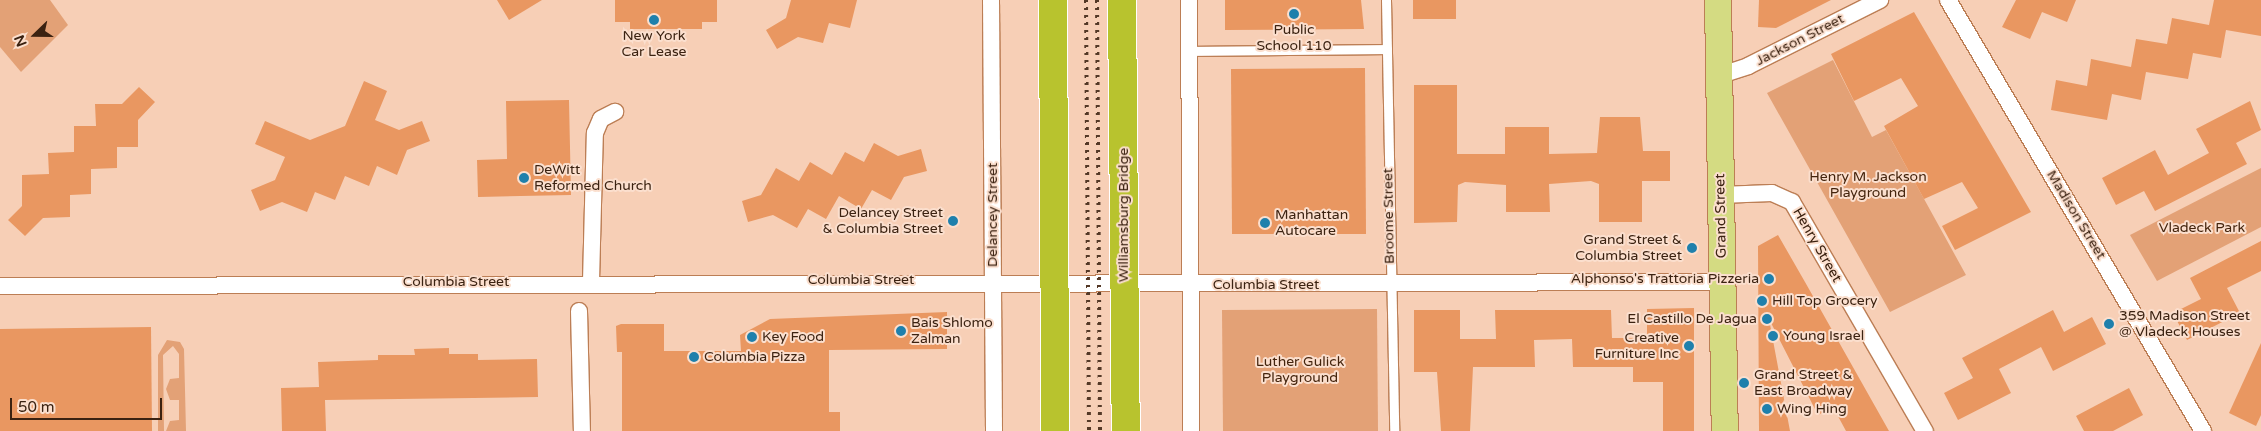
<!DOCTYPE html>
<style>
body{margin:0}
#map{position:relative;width:2261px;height:431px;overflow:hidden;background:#f7cfb6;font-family:"Varela Round",sans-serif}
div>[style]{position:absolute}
.green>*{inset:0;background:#e3a176}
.building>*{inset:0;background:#e99761}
.roads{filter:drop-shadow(1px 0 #bc7e55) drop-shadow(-1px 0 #bc7e55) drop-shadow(0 1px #bc7e55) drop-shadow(0 -1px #bc7e55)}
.lane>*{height:9px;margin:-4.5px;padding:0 4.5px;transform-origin:4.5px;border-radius:4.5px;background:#fff}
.street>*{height:16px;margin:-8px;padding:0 8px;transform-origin:8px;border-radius:8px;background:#fff}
.primary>*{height:26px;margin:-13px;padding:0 13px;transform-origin:13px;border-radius:13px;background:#d4db82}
.rail>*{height:4px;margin-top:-2px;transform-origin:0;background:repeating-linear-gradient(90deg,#543927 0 2.5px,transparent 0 7.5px)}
.bridges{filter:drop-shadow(1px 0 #fff) drop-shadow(-1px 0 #fff) drop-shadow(0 1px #fff) drop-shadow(0 -1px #fff)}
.highway-bridge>*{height:28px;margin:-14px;padding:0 14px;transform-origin:14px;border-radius:14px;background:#b8c32e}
.dots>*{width:14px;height:14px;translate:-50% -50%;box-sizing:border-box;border:2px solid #fbdfce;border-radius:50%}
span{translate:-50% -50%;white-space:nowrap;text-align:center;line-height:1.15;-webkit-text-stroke:4px #fbdfce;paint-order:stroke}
.poi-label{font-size:14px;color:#3b2211}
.left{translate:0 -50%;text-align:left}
.right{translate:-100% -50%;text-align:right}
.street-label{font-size:14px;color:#3b2211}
.park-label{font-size:14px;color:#44240d}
.north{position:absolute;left:10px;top:10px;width:50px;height:50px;-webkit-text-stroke:4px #fbdfce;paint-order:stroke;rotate:248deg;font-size:14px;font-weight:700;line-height:20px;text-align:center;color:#3b2211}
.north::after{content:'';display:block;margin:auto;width:18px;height:22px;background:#3b2211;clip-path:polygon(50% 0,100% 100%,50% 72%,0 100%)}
.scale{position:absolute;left:10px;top:398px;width:152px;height:22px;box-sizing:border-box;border:2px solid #3b2211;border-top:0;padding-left:6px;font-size:15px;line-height:18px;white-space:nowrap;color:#3b2211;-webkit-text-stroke:4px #fbdfce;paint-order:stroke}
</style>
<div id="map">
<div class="green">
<i style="clip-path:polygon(0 0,50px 0,68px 25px,21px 72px,0 47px)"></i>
<i style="clip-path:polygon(1833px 60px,1872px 137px,1886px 130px,1966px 275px,1890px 312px,1767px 93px)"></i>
<i style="clip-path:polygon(2261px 168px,2261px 227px,2157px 281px,2130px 235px)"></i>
<i style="clip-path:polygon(1377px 309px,1378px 431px,1223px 431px,1222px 310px)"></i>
<i style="clip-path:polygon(167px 340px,180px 342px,184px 349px,186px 431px,166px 431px,170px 421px,179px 420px,179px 400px,170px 400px,166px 389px,170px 379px,179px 378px,179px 354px,173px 346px,163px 355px,164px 431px,158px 431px,158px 355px)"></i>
</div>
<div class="building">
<i style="clip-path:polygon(497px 0,542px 0,509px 20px)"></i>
<i style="clip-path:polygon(615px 0,717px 0,717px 22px,702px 22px,702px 29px,630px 29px,630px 22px,615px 22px)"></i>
<i style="clip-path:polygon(791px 0,857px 0,850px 28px,829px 23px,823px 43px,798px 37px,777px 49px,766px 30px,786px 18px)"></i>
<i style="clip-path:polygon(1225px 0,1361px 0,1364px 29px,1225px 30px)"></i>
<i style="clip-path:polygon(1413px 0,1456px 0,1456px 19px,1413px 19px)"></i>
<i style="clip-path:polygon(1759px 0,1831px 0,1776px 28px,1758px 27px)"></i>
<i style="clip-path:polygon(2016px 0,2076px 0,2067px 22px,2042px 12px,2030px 39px,2002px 27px)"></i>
<i style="clip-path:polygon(2214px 0,2261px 0,2261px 36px,2226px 30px,2221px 58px,2193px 53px,2188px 79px,2146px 72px,2141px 100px,2112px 94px,2107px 120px,2051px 110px,2056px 80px,2087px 86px,2091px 59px,2131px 67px,2136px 39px,2167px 44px,2172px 18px,2209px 25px)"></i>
<i style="clip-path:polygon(1914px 12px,2031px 212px,1955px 250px,1942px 226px,1978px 208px,1962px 182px,1924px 199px,1884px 126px,1918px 106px,1901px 78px,1854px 101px,1831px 54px)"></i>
<i style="clip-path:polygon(1365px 68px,1366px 234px,1232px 234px,1231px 69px)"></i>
<i style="clip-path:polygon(364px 81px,387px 91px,375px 120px,399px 130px,422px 121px,430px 141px,407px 150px,397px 175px,377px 166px,369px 186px,345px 176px,335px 200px,315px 192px,307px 212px,282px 202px,260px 211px,251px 190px,275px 180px,285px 157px,255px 144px,265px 121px,310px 140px,345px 126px)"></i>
<i style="clip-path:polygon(1414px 85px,1457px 85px,1457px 154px,1505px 154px,1505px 127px,1549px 127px,1549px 154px,1597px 153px,1600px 117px,1640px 117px,1643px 151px,1670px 151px,1670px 181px,1642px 181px,1642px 222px,1599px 222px,1599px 184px,1591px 181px,1549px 184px,1550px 212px,1506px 212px,1506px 185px,1465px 182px,1458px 185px,1457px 222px,1414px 223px)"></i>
<i style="clip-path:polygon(139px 87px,155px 102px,138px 120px,138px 147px,117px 147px,117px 168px,91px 169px,91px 194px,70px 195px,70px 217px,43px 218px,25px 236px,8px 220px,22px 206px,22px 175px,49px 174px,48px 153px,74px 152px,74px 126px,96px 126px,95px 104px,122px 104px)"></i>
<i style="clip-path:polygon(569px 100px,571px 195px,478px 197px,477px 160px,507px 159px,506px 101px)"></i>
<i style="clip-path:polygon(2250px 101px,2261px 130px,2236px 143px,2247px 164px,2155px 211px,2144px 191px,2116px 205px,2102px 178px,2155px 150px,2168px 175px,2209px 153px,2196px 129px)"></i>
<i style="clip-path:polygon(874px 143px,898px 156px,921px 149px,927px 171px,904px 177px,891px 200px,872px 190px,861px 209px,839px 196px,826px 219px,808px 209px,797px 228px,773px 215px,748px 222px,742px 201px,761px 195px,776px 168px,799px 181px,810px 162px,832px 175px,845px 152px,864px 162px)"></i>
<i style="clip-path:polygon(1778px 235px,1805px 282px,1889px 431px,1846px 431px,1833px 407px,1818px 415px,1769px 319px,1790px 431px,1759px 431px,1758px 246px)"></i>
<i style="clip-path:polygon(2261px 241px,2261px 271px,2227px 288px,2240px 313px,2187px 340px,2173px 313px,2201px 299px,2190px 278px)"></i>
<i style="clip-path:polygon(1694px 308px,1694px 431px,1663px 431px,1663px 382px,1633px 382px,1633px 367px,1573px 367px,1572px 339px,1534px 340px,1535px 367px,1473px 367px,1470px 431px,1441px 431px,1437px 372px,1414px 372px,1414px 310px,1460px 310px,1460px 339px,1496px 339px,1495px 310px,1611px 310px,1612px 338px,1647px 338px,1647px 309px)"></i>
<i style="clip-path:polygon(2053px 310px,2064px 332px,2092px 317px,2106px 344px,2053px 371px,2041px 347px,1999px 369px,2011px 393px,1958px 420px,1944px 393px,1973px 378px,1962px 358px)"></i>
<i style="clip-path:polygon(947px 312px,947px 349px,829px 350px,829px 412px,840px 412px,840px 431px,622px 431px,622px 352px,617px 352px,616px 326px,621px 324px,664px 324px,664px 351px,741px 351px,740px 335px,770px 319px)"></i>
<i style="clip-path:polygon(151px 327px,152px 431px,0 431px,0 329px)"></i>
<i style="clip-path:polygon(2261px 343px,2261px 415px,2256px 426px,2229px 413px)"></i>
<i style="clip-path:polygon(449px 348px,449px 354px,478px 354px,478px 360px,537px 359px,538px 397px,325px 400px,326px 431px,282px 431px,281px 388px,319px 387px,318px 362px,378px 360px,378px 355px,415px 355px,414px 349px)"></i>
<i style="clip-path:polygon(2129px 388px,2143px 415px,2113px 431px,2084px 431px,2076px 416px)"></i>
</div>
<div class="roads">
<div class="lane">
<i style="left:1386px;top:0;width:431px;rotate:88.9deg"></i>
<i style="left:1189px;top:51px;width:198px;rotate:-0.6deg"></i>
</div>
<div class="street">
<i style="left:991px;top:0;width:431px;rotate:89.6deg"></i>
<i style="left:1189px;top:0;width:431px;rotate:89.7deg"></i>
<i style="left:1948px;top:0;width:501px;rotate:59.39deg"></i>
<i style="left:1718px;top:76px;width:32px;rotate:-18deg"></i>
<i style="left:1748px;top:66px;width:148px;rotate:-26.6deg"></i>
<i style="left:1720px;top:195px;width:52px;rotate:-2.2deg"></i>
<i style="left:1772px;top:193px;width:22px;rotate:24deg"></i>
<i style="left:1792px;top:202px;width:265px;rotate:59.9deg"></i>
<i style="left:591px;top:281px;width:148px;rotate:-88.5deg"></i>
<i style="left:595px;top:133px;width:15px;rotate:-67deg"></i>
<i style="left:601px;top:119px;width:16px;rotate:-27deg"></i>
<i style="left:0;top:286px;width:1723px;rotate:-0.13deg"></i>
<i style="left:579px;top:311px;width:120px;rotate:88.6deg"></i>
</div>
<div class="primary">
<i style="left:1718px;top:0;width:431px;rotate:89.1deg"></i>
</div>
</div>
<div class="rail">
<i style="left:1086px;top:0;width:431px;rotate:89.6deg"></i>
<i style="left:1097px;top:0;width:431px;rotate:89.6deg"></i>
</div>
<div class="bridges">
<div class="highway-bridge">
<i style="left:1053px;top:0;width:431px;rotate:89.7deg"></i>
<i style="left:1122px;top:0;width:431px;rotate:89.5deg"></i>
</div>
</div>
<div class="dots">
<i style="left:1294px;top:14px;background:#1f80ac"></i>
<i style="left:654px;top:20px;background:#1f80ac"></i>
<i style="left:524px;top:178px;background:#1f80ac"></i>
<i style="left:953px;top:221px;background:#1f80ac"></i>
<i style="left:1265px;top:223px;background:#1f80ac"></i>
<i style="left:1692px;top:248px;background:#1f80ac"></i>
<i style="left:1769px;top:279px;background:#1f80ac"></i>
<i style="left:1762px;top:301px;background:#1f80ac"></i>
<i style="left:1767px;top:319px;background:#1f80ac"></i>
<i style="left:2109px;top:324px;background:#1f80ac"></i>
<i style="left:901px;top:331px;background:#1f80ac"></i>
<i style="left:1773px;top:336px;background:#1f80ac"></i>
<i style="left:752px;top:337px;background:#1f80ac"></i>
<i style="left:1689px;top:346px;background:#1f80ac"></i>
<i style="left:694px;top:357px;background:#1f80ac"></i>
<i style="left:1744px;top:383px;background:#1f80ac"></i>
<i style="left:1767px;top:409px;background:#1f80ac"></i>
</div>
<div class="poi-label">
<span style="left:1294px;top:38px">Public<br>School 110</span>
<span style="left:654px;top:44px">New York<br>Car Lease</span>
<span class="left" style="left:534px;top:178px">DeWitt<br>Reformed Church</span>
<span class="right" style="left:943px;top:221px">Delancey Street<br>&amp; Columbia Street</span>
<span class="left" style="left:1275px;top:223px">Manhattan<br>Autocare</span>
<span class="right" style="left:1682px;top:248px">Grand Street &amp;<br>Columbia Street</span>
<span class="right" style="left:1759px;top:279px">Alphonso's Trattoria Pizzeria</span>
<span class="left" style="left:1772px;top:301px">Hill Top Grocery</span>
<span class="left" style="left:2119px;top:324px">359 Madison Street<br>@ Vladeck Houses</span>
<span class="right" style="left:1757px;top:319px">El Castillo De Jagua</span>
<span class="left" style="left:911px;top:331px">Bais Shlomo<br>Zalman</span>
<span class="left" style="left:1783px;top:336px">Young Israel</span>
<span class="left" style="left:762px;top:337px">Key Food</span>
<span class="right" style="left:1679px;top:346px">Creative<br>Furniture Inc</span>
<span class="left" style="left:704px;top:357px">Columbia Pizza</span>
<span class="left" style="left:1754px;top:383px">Grand Street &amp;<br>East Broadway</span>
<span class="left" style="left:1777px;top:409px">Wing Hing</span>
</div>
<div class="street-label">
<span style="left:1800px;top:40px;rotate:-27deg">Jackson Street</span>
<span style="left:993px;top:215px;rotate:-90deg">Delancey Street</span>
<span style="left:1124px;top:215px;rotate:-90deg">Williamsburg Bridge</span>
<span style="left:2076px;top:215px;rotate:59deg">Madison Street</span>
<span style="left:1389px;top:216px;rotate:-91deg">Broome Street</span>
<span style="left:1721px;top:216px;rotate:-91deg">Grand Street</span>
<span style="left:1817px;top:245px;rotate:60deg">Henry Street</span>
<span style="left:861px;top:280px">Columbia Street</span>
<span style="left:456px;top:282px">Columbia Street</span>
<span style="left:1266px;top:285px">Columbia Street</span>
</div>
<div class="park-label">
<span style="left:1868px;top:185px">Henry M. Jackson<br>Playground</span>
<span style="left:2202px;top:228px">Vladeck Park</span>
<span style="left:1300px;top:370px">Luther Gulick<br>Playground</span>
</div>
<div class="north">N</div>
<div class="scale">50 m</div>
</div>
